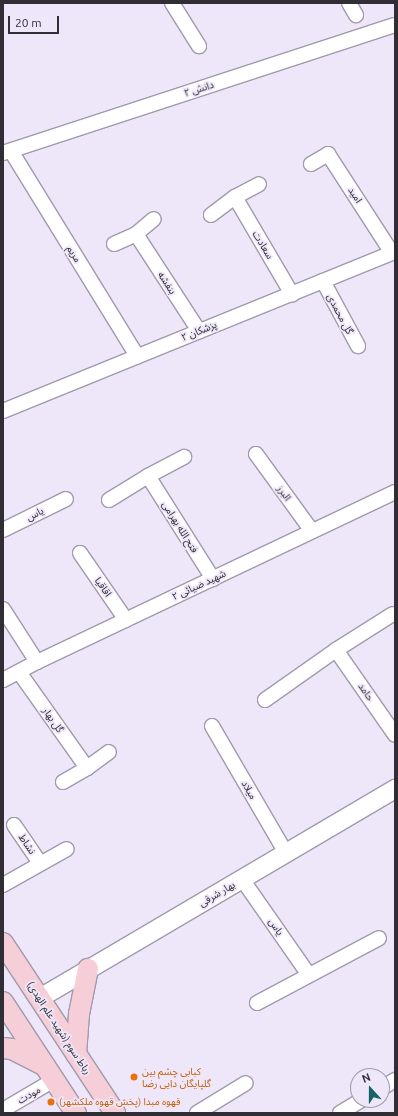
<!DOCTYPE html>
<meta charset="utf-8">
<style>
body{margin:0}
#map{position:relative;width:398px;height:1116px;overflow:hidden;background:#eee6f9;font-family:Ubuntu,"Noto Sans Arabic",sans-serif}
div>[style]{position:absolute}
.roads{filter:drop-shadow(1px 0 #a19aab) drop-shadow(-1px 0 #a19aab) drop-shadow(0 1px #a19aab) drop-shadow(0 -1px #a19aab)}
.minor>*{height:14px;margin:-7px;padding:0 7px;transform-origin:7px;border-radius:7px;background:#fff}
.tertiary>*{height:18px;margin:-9px;padding:0 9px;transform-origin:9px;border-radius:9px;background:#fff}
.secondary>*{height:20px;margin:-10px;padding:0 10px;transform-origin:10px;border-radius:10px;background:#f5ced8}
.dots>*{width:11px;height:11px;translate:-50% -50%;box-sizing:border-box;border:2px solid #eee6f9;border-radius:50%}
span{translate:-50% -50%;white-space:nowrap;text-align:center;line-height:1.15;-webkit-text-stroke:3.5px #eee6f9;paint-order:stroke}
.street-label{font-size:10px;color:#302d34}
.food-label{font-size:10px;color:#c56008}
.left{translate:0 -50%;text-align:left}
.frame{position:absolute;inset:0;border:4px solid #302d34;pointer-events:none}
.north{position:absolute;left:350px;top:1068px;width:40px;height:40px;box-sizing:border-box;background:#eee6f9;border:1px solid #a29caa;border-radius:50%;rotate:339deg;font-size:11px;font-weight:700;line-height:16px;text-align:center;color:#302d34}
.north::after{content:'';display:block;margin:auto;width:14px;height:18px;background:#136367;clip-path:polygon(50% 0,100% 100%,50% 72%,0 100%)}
.scale{position:absolute;left:8px;top:16px;width:51px;height:18px;box-sizing:border-box;border:2px solid #302d34;border-top:0;padding-left:5px;font-size:12px;line-height:14px;white-space:nowrap;color:#302d34;-webkit-text-stroke:3px #eee6f9;paint-order:stroke}
</style>
<div id="map">
<div class="roads">
<div class="minor">
<i style="left:172px;top:3px;width:51px;rotate:57.9deg"></i>
<i style="left:349px;top:3px;width:14px;rotate:60deg"></i>
<i style="left:11px;top:151px;width:241px;rotate:58.4deg"></i>
<i style="left:3px;top:153px;width:412px;rotate:-18.1deg"></i>
<i style="left:311px;top:164px;width:20px;rotate:-30deg"></i>
<i style="left:328px;top:154px;width:118px;rotate:57.1deg"></i>
<i style="left:235px;top:197px;width:113px;rotate:59.6deg"></i>
<i style="left:211px;top:215px;width:30px;rotate:-37deg"></i>
<i style="left:235px;top:197px;width:27px;rotate:-28deg"></i>
<i style="left:136px;top:234px;width:116px;rotate:57deg"></i>
<i style="left:114px;top:244px;width:24px;rotate:-24deg"></i>
<i style="left:136px;top:234px;width:23px;rotate:-40deg"></i>
<i style="left:323px;top:281px;width:74px;rotate:61.7deg"></i>
<i style="left:3px;top:411px;width:423px;rotate:-22.1deg"></i>
<i style="left:256px;top:454px;width:95px;rotate:54deg"></i>
<i style="left:148px;top:476px;width:122px;rotate:57.7deg"></i>
<i style="left:109px;top:500px;width:46px;rotate:-31.6deg"></i>
<i style="left:148px;top:476px;width:41px;rotate:-27.8deg"></i>
<i style="left:3px;top:530px;width:70px;rotate:-26.2deg"></i>
<i style="left:80px;top:553px;width:81px;rotate:55.5deg"></i>
<i style="left:3px;top:609px;width:63px;rotate:57.3deg"></i>
<i style="left:336px;top:650px;width:103px;rotate:55.2deg"></i>
<i style="left:19px;top:672px;width:118px;rotate:54.7deg"></i>
<i style="left:3px;top:680px;width:38px;rotate:-28deg"></i>
<i style="left:37px;top:662px;width:396px;rotate:-25.4deg"></i>
<i style="left:265px;top:700px;width:87px;rotate:-35.2deg"></i>
<i style="left:336px;top:650px;width:67px;rotate:-32.3deg"></i>
<i style="left:212px;top:726px;width:147px;rotate:59.8deg"></i>
<i style="left:63px;top:782px;width:28px;rotate:-30deg"></i>
<i style="left:87px;top:768px;width:27px;rotate:-36deg"></i>
<i style="left:14px;top:825px;width:46px;rotate:55.6deg"></i>
<i style="left:242px;top:879px;width:117px;rotate:55.1deg"></i>
<i style="left:3px;top:885px;width:73px;rotate:-29.4deg"></i>
<i style="left:257px;top:1003px;width:138px;rotate:-28deg"></i>
<i style="left:382px;top:1088px;width:15px;rotate:-32deg"></i>
<i style="left:3px;top:1110px;width:59px;rotate:-30.5deg"></i>
<i style="left:197px;top:1113px;width:57px;rotate:-31.5deg"></i>
<i style="left:340px;top:1113px;width:26px;rotate:-31deg"></i>
</div>
<div class="tertiary">
<i style="left:40px;top:998px;width:412px;rotate:-30.5deg"></i>
</div>
<div class="secondary">
<i style="left:3px;top:943px;width:204px;rotate:56.6deg"></i>
<i style="left:3px;top:1002px;width:133px;rotate:56.7deg"></i>
<i style="left:3px;top:1048px;width:9px;rotate:6deg"></i>
<i style="left:12px;top:1049px;width:37px;rotate:27deg"></i>
<i style="left:76px;top:1054px;width:40px;rotate:-85.7deg"></i>
<i style="left:79px;top:1014px;width:46px;rotate:-78.7deg"></i>
</div>
</div>
<div class="dots">
<i style="left:134px;top:1077px;background:#e8710a"></i>
<i style="left:51px;top:1102px;background:#e8710a"></i>
</div>
<div class="street-label">
<span style="left:199px;top:89px;rotate:-18deg">دانش ۲</span>
<span style="left:355px;top:195px;rotate:57deg">امید</span>
<span style="left:263px;top:245px;rotate:59deg">سعادت</span>
<span style="left:74px;top:254px;rotate:58deg">مریم</span>
<span style="left:167px;top:283px;rotate:57deg">بنفشه</span>
<span style="left:340px;top:314px;rotate:62deg">گل محمدی</span>
<span style="left:199px;top:331px;rotate:-22deg">پزشکان ۲</span>
<span style="left:284px;top:493px;rotate:54deg">البرز</span>
<span style="left:35px;top:514px;rotate:-27deg">یاس</span>
<span style="left:180px;top:527px;rotate:58deg">فتح الله بهرامی</span>
<span style="left:199px;top:585px;rotate:-25deg">شهید ضیائی ۲</span>
<span style="left:103px;top:587px;rotate:55deg">اقاقیا</span>
<span style="left:366px;top:692px;rotate:55deg">حامد</span>
<span style="left:53px;top:720px;rotate:55deg">گل بهار</span>
<span style="left:249px;top:790px;rotate:60deg">میلاد</span>
<span style="left:27px;top:844px;rotate:56deg">نشاط</span>
<span style="left:217px;top:894px;rotate:-31deg">بهار شرقی</span>
<span style="left:276px;top:927px;rotate:56deg">یاس</span>
<span style="left:59px;top:1028px;rotate:57deg">رباط سوم (شهید علم الهدی)</span>
<span style="left:29px;top:1095px;rotate:-30deg">مودت</span>
</div>
<div class="food-label">
<span class="left" style="left:142px;top:1077px">کبابی چشم بین<br>گلپایگان دایی رضا</span>
<span class="left" style="left:59px;top:1102px">قهوه مبدا (پخش قهوه ملکشهر)</span>
</div>
<div class="frame"></div>
<div class="north">N</div>
<div class="scale">20 m</div>
</div>
